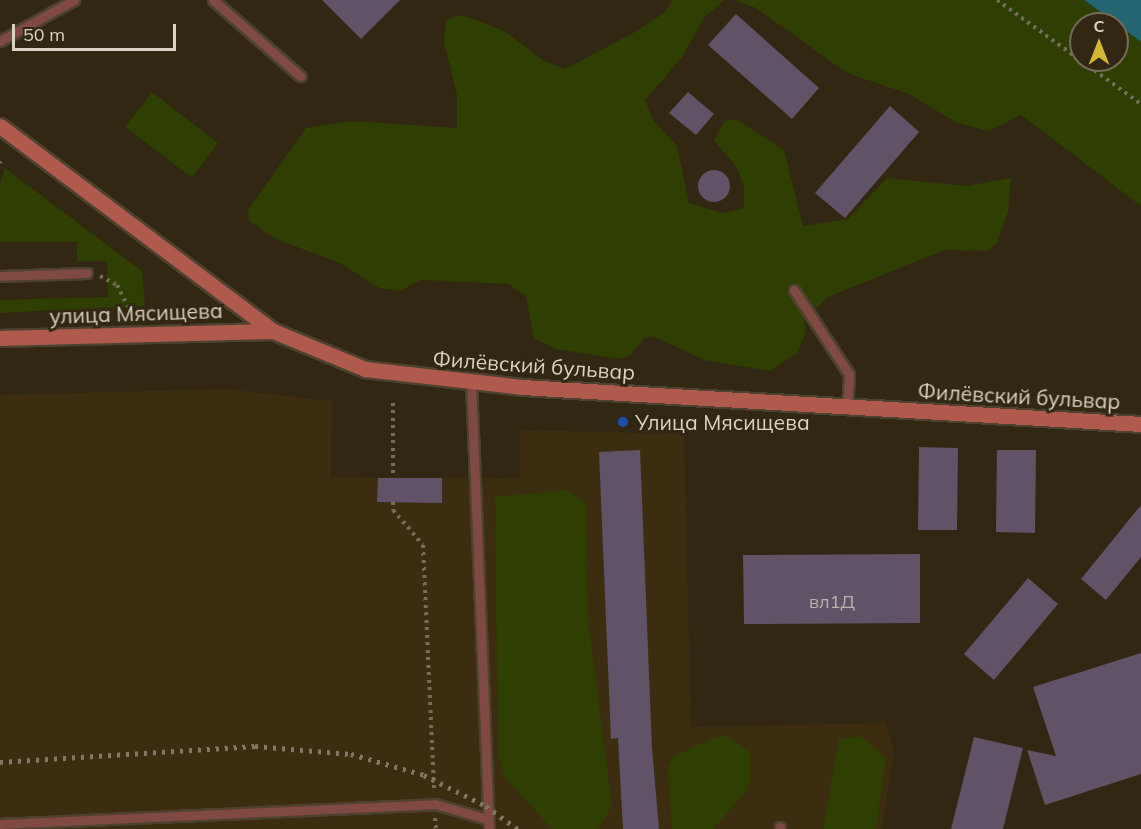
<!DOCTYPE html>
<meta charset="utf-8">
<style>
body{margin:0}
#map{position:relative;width:1141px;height:829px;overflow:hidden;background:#322712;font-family:Mulish,sans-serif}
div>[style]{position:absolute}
.built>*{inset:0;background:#3c2d11}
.green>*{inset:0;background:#2f3e02}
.water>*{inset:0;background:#256471}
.building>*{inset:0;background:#605267}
.round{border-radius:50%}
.path>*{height:4px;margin-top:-2px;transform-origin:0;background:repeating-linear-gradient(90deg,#756c5a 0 3px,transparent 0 7.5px)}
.roads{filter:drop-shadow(2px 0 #4d422f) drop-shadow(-2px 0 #4d422f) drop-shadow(0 2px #4d422f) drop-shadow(0 -2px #4d422f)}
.lane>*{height:9px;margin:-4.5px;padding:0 4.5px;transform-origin:4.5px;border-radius:4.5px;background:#804a42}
.secondary>*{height:15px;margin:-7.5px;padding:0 7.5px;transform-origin:7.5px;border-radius:7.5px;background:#b05a4e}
.rail>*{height:4.5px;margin-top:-2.25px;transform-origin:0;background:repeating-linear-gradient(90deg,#817866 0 3px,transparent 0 9px)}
.dots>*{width:16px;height:16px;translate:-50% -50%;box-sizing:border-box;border:3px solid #322712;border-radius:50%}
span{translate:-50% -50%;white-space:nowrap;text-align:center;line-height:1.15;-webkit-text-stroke:6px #322712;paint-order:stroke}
.number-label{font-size:18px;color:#bbb2ae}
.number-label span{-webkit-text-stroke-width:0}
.street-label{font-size:21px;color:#d9d2c5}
.poi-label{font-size:21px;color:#d9d2c5}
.left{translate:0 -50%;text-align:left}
.north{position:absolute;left:1069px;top:12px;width:60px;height:60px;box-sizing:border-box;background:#322712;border:2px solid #756b5a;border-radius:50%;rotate:0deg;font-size:16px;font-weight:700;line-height:24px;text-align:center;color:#d9d2c5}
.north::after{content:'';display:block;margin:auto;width:21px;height:27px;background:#d2b635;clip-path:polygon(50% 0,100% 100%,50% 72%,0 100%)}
.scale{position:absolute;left:12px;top:24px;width:164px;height:27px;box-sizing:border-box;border:3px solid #d9d2c5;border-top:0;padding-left:8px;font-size:18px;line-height:21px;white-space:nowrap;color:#d9d2c5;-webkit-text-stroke:4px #322712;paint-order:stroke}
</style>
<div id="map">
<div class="built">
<i style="clip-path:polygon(226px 389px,332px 401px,331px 477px,520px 478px,520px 430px,684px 434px,691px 727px,886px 723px,894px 751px,882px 829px,0 829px,0 395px)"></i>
</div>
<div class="green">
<i style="clip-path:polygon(673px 0,724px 0,704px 18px,682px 57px,645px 100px,653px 120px,677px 146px,689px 203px,722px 213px,744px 208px,744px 186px,736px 166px,714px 141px,724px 121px,736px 119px,784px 150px,803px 226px,848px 219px,887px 178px,966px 186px,1011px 178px,1008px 212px,996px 244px,987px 251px,944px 250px,828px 297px,804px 321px,806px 332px,797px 353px,770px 371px,704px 360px,655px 337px,644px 338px,630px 356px,620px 359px,555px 349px,534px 338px,526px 296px,508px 284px,420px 280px,400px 291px,379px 288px,342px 264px,276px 239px,249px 221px,248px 210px,306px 128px,351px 121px,457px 128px,457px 95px,444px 42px,446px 20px,458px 15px,474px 19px,506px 32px,544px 61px,565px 69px,635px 32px,665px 12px)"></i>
<i style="clip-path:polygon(735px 0,1084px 0,1116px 24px,1081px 24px,1081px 60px,1117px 60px,1117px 24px,1141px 42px,1141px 206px,1021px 115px,989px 131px,957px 123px,909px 94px,847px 73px,756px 8px)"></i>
<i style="clip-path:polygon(152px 92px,218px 143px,192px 178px,125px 127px)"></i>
<i style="clip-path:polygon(5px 168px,142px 271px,145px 306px,0 313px,0 300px,108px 297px,107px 261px,77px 261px,77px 242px,0 242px,0 184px)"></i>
<i style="clip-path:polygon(566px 490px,586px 503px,588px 620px,612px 807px,598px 829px,552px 829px,505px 778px,498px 755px,495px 497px)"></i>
<i style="clip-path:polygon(718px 736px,730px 737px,750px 752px,750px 782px,745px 793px,713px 829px,672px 829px,668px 766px,674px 756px)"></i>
<i style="clip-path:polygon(861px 736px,886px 758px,876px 829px,823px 829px,839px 739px)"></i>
</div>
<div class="water">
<i style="clip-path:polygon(1084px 0,1141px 0,1141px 42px,1117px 24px)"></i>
</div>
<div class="building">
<i style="clip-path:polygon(322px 0,400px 0,361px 39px)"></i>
<i style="clip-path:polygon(736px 14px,819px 88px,792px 119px,708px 45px)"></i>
<i style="clip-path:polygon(688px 92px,714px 114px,696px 135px,669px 113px)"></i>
<i style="clip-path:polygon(890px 106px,919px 132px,845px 218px,815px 193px)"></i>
<i class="round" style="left:698px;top:170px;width:32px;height:32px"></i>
<i style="clip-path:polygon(919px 447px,958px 448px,957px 530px,918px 530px)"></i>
<i style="clip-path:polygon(640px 450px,652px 748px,659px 829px,623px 829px,618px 738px,611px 739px,599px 452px)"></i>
<i style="clip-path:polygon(997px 450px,1036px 450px,1035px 533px,996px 532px)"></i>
<i style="clip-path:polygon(378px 478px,442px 478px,442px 503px,377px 502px)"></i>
<i style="clip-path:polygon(1141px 505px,1141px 557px,1106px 600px,1081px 579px)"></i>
<i style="clip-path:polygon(920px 554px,920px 623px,744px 624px,743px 555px)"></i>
<i style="clip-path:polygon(1028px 578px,1058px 604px,994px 680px,964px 654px)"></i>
<i style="clip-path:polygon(1141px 653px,1141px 774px,1045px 805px,1027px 750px,1056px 756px,1033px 687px)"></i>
<i style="clip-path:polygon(974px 737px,1023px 748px,1003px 829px,951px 829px)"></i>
</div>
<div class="path">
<i style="left:997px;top:0;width:178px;rotate:35.8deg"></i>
<i style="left:0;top:163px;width:2px;rotate:-63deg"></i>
<i style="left:100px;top:276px;width:19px;rotate:28deg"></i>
<i style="left:117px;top:285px;width:36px;rotate:63deg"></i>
<i style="left:393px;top:403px;width:75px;rotate:90deg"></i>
<i style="left:393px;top:502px;width:8px;rotate:90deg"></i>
<i style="left:393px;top:510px;width:46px;rotate:49.4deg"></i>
<i style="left:423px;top:545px;width:244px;rotate:87.4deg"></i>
<i style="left:435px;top:818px;width:11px;rotate:85deg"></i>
</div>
<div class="roads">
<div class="lane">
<i style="left:213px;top:0;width:116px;rotate:41.1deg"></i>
<i style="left:0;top:41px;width:85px;rotate:-29deg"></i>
<i style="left:0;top:276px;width:87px;rotate:-2deg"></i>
<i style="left:794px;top:290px;width:100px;rotate:56.8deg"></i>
<i style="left:849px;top:374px;width:34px;rotate:93deg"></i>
<i style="left:471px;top:382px;width:447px;rotate:87.7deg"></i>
<i style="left:0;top:824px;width:435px;rotate:-2.6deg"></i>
<i style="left:435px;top:804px;width:54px;rotate:16.1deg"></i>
<i style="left:780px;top:827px;width:2px;rotate:90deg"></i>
</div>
<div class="secondary">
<i style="left:0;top:126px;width:341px;rotate:36.9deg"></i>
<i style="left:273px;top:331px;width:100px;rotate:22.4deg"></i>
<i style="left:365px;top:369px;width:158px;rotate:6.5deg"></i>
<i style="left:522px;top:387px;width:620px;rotate:3.42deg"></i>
<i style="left:0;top:338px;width:273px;rotate:-1.5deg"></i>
</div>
</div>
<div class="rail">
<i style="left:0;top:762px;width:256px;rotate:-3.6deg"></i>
<i style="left:255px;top:746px;width:96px;rotate:4.8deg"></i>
<i style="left:351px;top:754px;width:76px;rotate:16deg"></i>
<i style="left:424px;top:775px;width:69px;rotate:26.6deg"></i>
<i style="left:486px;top:806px;width:39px;rotate:36deg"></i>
</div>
<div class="dots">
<i style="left:623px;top:422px;background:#1a4fb4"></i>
</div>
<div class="number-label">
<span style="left:832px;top:602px">вл1Д</span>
</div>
<div class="street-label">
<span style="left:136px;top:313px;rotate:-2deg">улица Мясищева</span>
<span style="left:534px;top:365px;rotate:4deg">Филёвский бульвар</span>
<span style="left:1019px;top:396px;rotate:3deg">Филёвский бульвар</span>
</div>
<div class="poi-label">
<span class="left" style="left:635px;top:422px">Улица Мясищева</span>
</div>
<div class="north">С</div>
<div class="scale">50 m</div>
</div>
